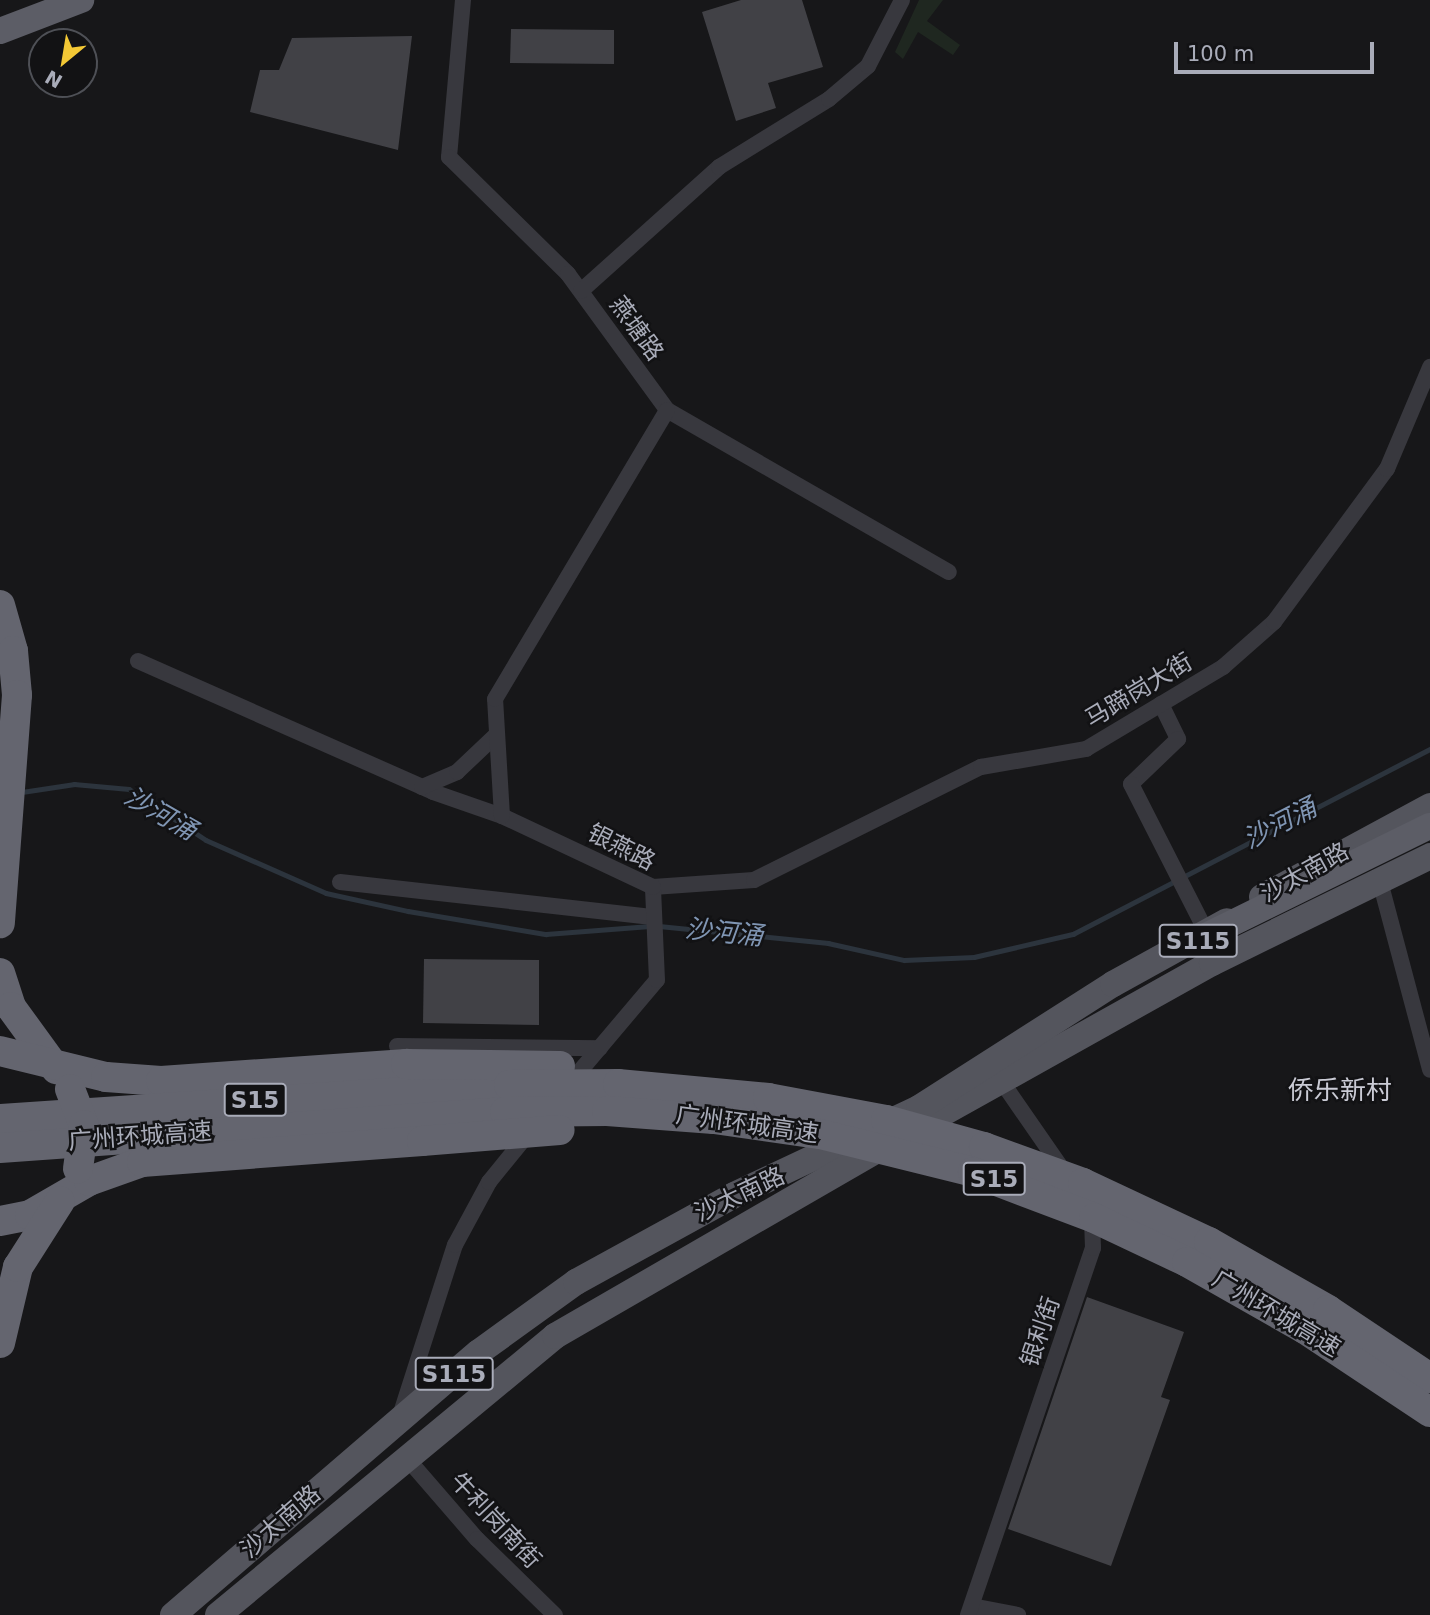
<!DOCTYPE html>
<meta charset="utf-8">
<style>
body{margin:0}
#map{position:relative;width:1430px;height:1615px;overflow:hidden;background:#171719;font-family:"DejaVu Sans","Noto Sans SC",sans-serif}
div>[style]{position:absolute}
.green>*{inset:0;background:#1f2720}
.stream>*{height:4.5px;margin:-2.25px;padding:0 2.25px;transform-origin:2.25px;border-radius:2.25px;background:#2c343d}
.building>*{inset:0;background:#414146}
.minor>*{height:16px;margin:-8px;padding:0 8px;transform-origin:8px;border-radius:8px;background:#38383e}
.primary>*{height:26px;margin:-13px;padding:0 13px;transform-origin:13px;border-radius:13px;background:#54555d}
.trunk>*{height:26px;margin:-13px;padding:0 13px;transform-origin:13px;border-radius:13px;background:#5c5d66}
.motorway>*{height:30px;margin:-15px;padding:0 15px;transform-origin:15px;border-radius:15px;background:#64656f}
.motorway-bridge>*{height:30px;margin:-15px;padding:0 15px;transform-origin:15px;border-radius:15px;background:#64656f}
span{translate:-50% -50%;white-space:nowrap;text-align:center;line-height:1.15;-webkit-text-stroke:5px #121214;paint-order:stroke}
.shield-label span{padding:2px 5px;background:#121214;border:2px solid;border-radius:5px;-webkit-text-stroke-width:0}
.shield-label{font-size:23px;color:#a9acb9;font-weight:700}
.street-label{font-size:24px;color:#a9acb9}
.water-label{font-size:26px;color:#8096b4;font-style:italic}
.neighbourhood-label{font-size:26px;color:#cacbd5}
.north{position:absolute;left:28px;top:28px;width:70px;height:70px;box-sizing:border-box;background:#121214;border:2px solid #4e5056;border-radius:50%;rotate:210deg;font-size:19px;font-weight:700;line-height:28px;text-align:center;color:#a9acb9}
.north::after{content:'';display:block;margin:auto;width:24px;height:32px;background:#f3c835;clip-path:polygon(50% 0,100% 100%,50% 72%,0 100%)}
.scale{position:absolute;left:1174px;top:42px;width:200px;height:32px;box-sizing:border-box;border:4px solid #a9acb9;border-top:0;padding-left:9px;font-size:21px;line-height:24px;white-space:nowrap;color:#a9acb9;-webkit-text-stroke:5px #121214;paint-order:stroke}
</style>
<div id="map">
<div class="green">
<i style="clip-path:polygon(919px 0,943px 0,927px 21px,960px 45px,953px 55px,918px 32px,903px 59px,895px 52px)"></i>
</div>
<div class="stream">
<i style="left:22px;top:792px;width:53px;rotate:-8.7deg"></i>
<i style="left:74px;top:784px;width:55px;rotate:5.2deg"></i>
<i style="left:129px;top:789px;width:92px;rotate:33.5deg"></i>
<i style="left:206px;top:840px;width:131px;rotate:23.8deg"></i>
<i style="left:326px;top:893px;width:84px;rotate:12.4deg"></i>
<i style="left:408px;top:911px;width:140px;rotate:9.5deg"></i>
<i style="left:546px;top:934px;width:104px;rotate:-4.4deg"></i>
<i style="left:659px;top:926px;width:170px;rotate:5.7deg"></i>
<i style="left:828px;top:943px;width:78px;rotate:12.6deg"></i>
<i style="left:904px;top:960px;width:70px;rotate:-2.5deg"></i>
<i style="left:974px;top:957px;width:102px;rotate:-13.1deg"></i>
<i style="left:1073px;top:934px;width:402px;rotate:-27.4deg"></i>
</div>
<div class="building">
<i style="clip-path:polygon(741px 0,802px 0,823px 67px,768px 83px,776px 108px,736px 121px,702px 12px)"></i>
<i style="clip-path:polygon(511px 29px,614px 30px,614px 64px,510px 63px)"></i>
<i style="clip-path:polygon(412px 36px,398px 150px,250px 112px,260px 70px,279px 70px,292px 38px)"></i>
<i style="clip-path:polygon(424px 959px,539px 960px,539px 1025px,423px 1023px)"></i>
<i style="clip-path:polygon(1087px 1297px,1184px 1332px,1161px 1397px,1170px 1400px,1111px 1566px,1008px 1529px)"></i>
</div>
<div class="minor">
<i style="left:463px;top:0;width:158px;rotate:95.1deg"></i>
<i style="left:449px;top:157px;width:167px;rotate:44.5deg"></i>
<i style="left:568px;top:274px;width:168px;rotate:53.9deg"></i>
<i style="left:667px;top:410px;width:325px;rotate:29.9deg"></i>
<i style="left:581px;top:291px;width:186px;rotate:-41.9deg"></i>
<i style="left:719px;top:167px;width:129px;rotate:-31.7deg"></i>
<i style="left:829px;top:99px;width:51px;rotate:-40.2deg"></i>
<i style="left:868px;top:66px;width:74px;rotate:-62.7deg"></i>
<i style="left:138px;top:661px;width:323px;rotate:23.9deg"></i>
<i style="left:433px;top:792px;width:73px;rotate:19.2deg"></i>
<i style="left:1161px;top:704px;width:39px;rotate:64deg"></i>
<i style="left:1178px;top:739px;width:65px;rotate:136.2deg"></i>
<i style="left:1131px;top:784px;width:169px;rotate:63deg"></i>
<i style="left:422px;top:787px;width:38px;rotate:-23deg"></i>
<i style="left:457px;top:772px;width:52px;rotate:-43.5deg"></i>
<i style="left:340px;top:882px;width:316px;rotate:6.4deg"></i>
<i style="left:653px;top:887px;width:101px;rotate:-4deg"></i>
<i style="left:754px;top:880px;width:254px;rotate:-26.5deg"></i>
<i style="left:981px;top:767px;width:107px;rotate:-9.7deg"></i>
<i style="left:1086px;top:749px;width:160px;rotate:-30.9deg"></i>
<i style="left:1223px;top:667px;width:68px;rotate:-41.4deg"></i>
<i style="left:1274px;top:622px;width:190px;rotate:-53.6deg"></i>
<i style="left:1387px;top:469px;width:111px;rotate:-67.1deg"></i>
<i style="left:1382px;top:889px;width:187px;rotate:75.1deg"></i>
<i style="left:397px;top:1046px;width:203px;rotate:0.6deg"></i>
<i style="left:1002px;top:1082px;width:111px;rotate:55.3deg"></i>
<i style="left:569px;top:1084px;width:136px;rotate:-49.8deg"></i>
<i style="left:657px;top:980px;width:93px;rotate:-92.5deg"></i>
<i style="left:653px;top:887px;width:167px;rotate:-154.8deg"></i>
<i style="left:502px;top:816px;width:117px;rotate:-93.4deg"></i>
<i style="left:495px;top:699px;width:336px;rotate:-59.2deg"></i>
<i style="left:400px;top:1416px;width:180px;rotate:-72.2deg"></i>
<i style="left:455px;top:1245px;width:72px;rotate:-61.6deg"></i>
<i style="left:489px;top:1182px;width:62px;rotate:-50.9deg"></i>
<i style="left:405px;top:1456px;width:110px;rotate:49.1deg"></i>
<i style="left:477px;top:1539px;width:109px;rotate:44.3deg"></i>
<i style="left:972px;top:1606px;width:47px;rotate:11.1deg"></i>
<i style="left:968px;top:1615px;width:388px;rotate:-71.2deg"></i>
<i style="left:1093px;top:1248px;width:32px;rotate:-92deg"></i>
</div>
<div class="primary">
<i style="left:1262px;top:897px;width:191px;rotate:-28.4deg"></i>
<i style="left:931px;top:1120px;width:322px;rotate:-29.2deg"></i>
<i style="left:1212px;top:963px;width:243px;rotate:-26.1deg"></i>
<i style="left:173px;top:1615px;width:403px;rotate:-40.7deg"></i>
<i style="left:479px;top:1352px;width:120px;rotate:-35.8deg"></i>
<i style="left:576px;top:1282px;width:180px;rotate:-28.8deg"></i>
<i style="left:734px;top:1195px;width:204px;rotate:-25.2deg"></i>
<i style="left:919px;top:1108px;width:230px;rotate:-32.6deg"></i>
<i style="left:1113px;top:984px;width:130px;rotate:-28.9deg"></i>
<i style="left:218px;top:1615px;width:438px;rotate:-39.6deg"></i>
<i style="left:555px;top:1336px;width:388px;rotate:-30deg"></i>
</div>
<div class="trunk">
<i style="left:0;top:31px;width:87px;rotate:-20.9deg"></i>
<i style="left:1208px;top:935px;width:247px;rotate:-26.2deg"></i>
</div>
<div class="motorway">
<i style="left:0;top:605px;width:48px;rotate:74.2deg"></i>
<i style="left:13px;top:651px;width:44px;rotate:84.8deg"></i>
<i style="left:17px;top:695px;width:229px;rotate:94.3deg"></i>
<i style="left:0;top:973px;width:36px;rotate:72deg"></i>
<i style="left:11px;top:1007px;width:77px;rotate:54deg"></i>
<i style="left:0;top:1051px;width:109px;rotate:13.8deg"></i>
<i style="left:106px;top:1077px;width:55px;rotate:4.2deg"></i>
<i style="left:161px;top:1081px;width:246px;rotate:-4deg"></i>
<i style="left:0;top:1119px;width:510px;rotate:-3.82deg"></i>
<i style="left:0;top:1148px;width:506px;rotate:-4.08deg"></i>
<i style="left:0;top:1221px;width:31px;rotate:-11deg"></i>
<i style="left:30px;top:1215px;width:68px;rotate:-30deg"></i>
<i style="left:89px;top:1181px;width:56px;rotate:-19.7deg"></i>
<i style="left:142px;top:1162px;width:281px;rotate:-4.3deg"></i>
<i style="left:0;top:1343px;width:78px;rotate:-76.7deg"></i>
<i style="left:18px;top:1267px;width:78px;rotate:-57.5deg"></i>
</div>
<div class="motorway-bridge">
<i style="left:406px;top:1064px;width:154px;rotate:0.7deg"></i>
<i style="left:509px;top:1085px;width:109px;rotate:-0.5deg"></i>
<i style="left:618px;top:1084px;width:151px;rotate:5.3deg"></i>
<i style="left:768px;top:1098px;width:120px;rotate:10.6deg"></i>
<i style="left:886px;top:1120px;width:102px;rotate:15.4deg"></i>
<i style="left:984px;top:1147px;width:105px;rotate:20deg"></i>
<i style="left:1083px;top:1183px;width:139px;rotate:25.1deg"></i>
<i style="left:1209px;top:1242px;width:137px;rotate:29.7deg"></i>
<i style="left:1328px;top:1310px;width:123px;rotate:33.7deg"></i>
<i style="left:70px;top:1089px;width:39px;rotate:69deg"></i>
<i style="left:84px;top:1125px;width:44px;rotate:97.8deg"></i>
<i style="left:505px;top:1112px;width:102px;rotate:-0.6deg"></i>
<i style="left:607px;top:1111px;width:107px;rotate:4.3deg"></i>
<i style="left:714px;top:1119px;width:107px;rotate:8.1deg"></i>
<i style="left:820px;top:1134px;width:158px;rotate:13.9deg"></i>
<i style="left:973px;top:1172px;width:129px;rotate:20.8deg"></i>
<i style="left:1094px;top:1218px;width:103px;rotate:25.3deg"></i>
<i style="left:1187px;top:1262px;width:136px;rotate:29.6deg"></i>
<i style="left:1305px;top:1329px;width:150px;rotate:33.6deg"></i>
<i style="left:422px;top:1141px;width:138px;rotate:-4.6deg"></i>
</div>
<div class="shield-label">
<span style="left:1198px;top:941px">S115</span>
<span style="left:255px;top:1100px">S15</span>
<span style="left:994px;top:1179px">S15</span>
<span style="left:454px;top:1374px">S115</span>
</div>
<div class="street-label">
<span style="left:636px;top:329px;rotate:54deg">燕塘路</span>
<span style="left:1139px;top:691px;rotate:-31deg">马蹄岗大街</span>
<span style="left:621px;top:848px;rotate:27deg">银燕路</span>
<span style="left:1305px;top:873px;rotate:-29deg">沙太南路</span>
<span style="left:747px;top:1125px;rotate:8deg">广州环城高速</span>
<span style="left:140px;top:1137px;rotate:-4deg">广州环城高速</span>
<span style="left:740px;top:1195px;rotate:-25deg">沙太南路</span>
<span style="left:1276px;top:1314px;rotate:31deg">广州环城高速</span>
<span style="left:1041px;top:1332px;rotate:-71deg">银利街</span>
<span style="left:495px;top:1521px;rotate:47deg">牛利岗南街</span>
<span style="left:281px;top:1522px;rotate:-41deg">沙太南路</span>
</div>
<div class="water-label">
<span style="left:160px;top:814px;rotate:30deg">沙河涌</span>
<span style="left:1280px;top:824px;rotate:-27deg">沙河涌</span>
<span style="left:724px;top:933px;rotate:6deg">沙河涌</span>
</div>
<div class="neighbourhood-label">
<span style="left:1340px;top:1091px">侨乐新村</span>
</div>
<div class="north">N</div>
<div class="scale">100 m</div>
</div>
